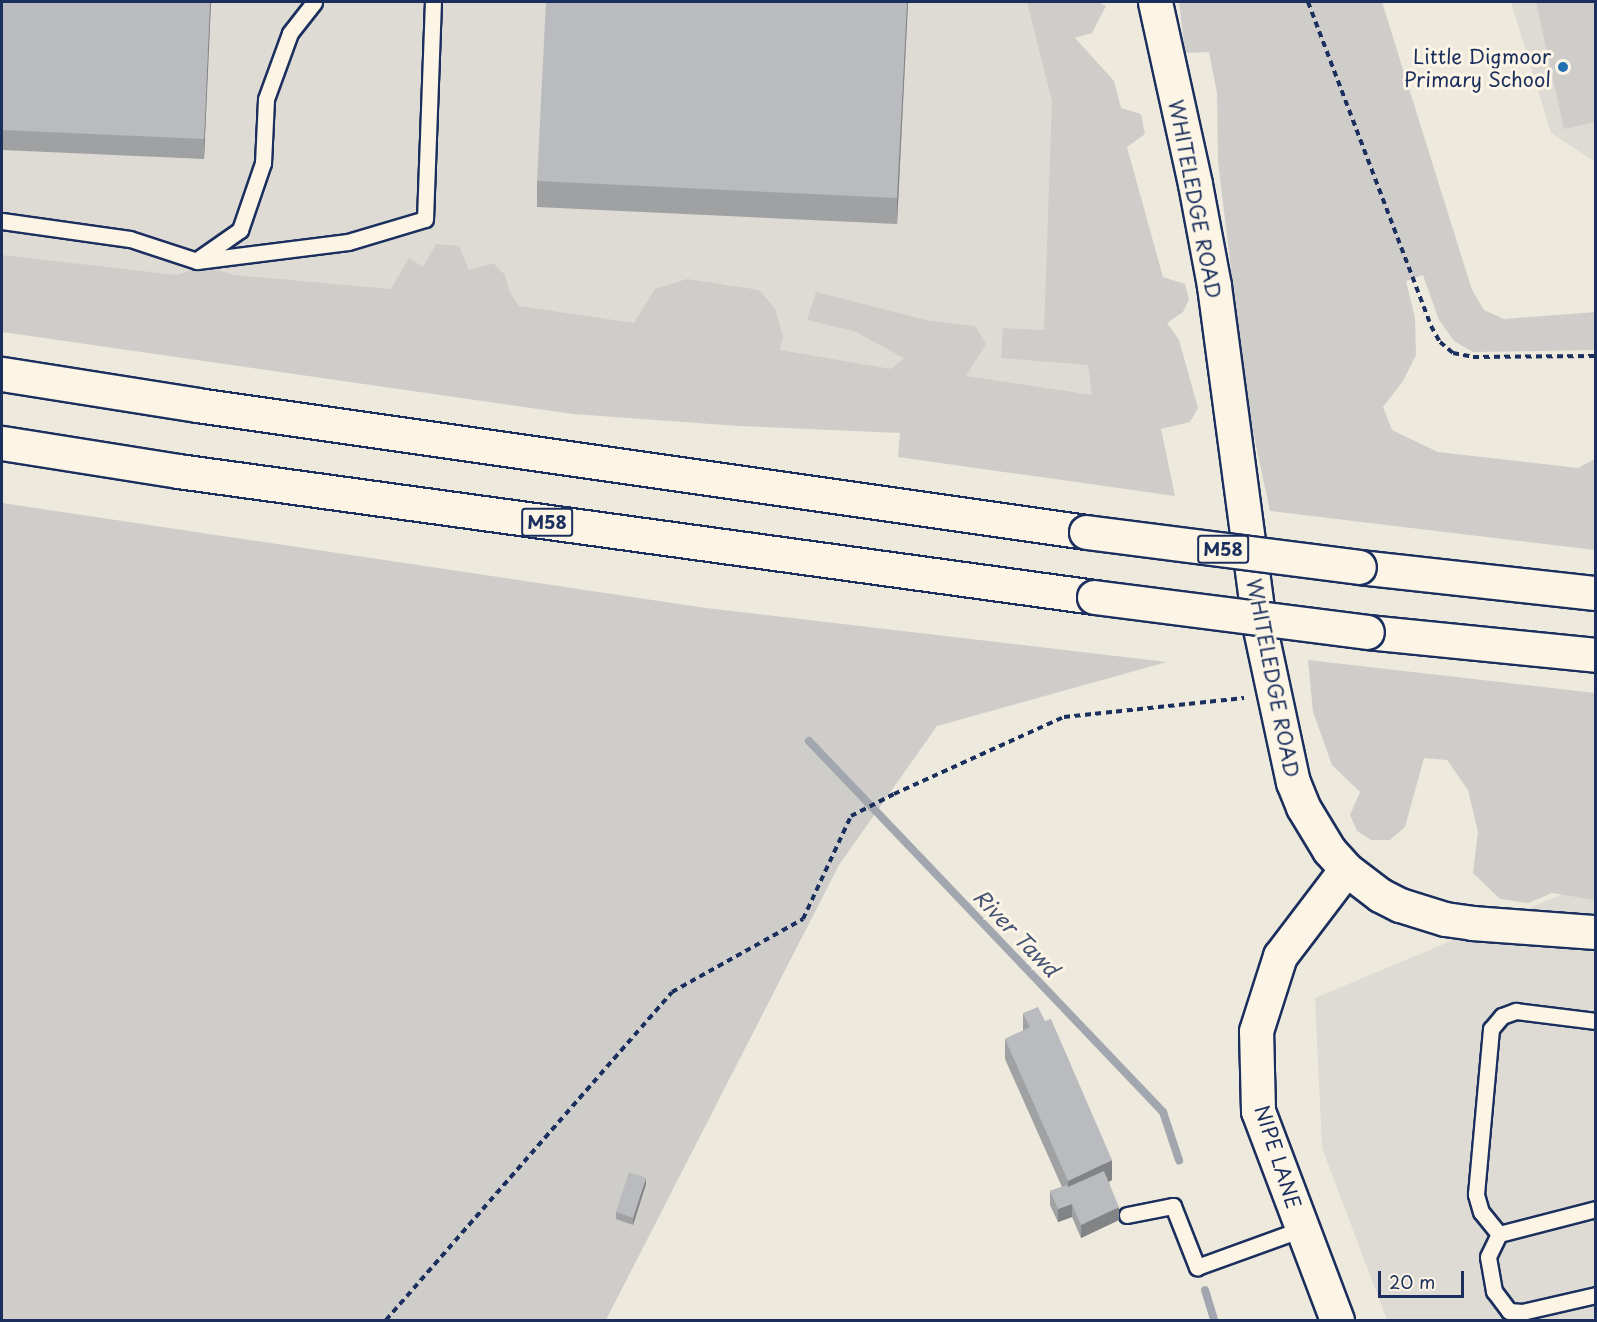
<!DOCTYPE html>
<style>
body{margin:0}
#map{position:relative;width:1597px;height:1322px;overflow:hidden;background:#eee9dd;font-family:"Playpen Sans",sans-serif}
div>[style]{position:absolute}
.built>*{inset:0;background:#dedbd4}
.green>*{inset:0;background:#cfcdca}
.stream>*{height:8px;margin:-4px;padding:0 4px;transform-origin:4px;border-radius:4px;background:#a2a7af}
.path>*{height:4px;margin-top:-2px;transform-origin:0;background:repeating-linear-gradient(90deg,#1b2f5e 0 6px,transparent 0 10.5px)}
.roads{filter:drop-shadow(2px 0 #1b2f5e) drop-shadow(-2px 0 #1b2f5e) drop-shadow(0 2px #1b2f5e) drop-shadow(0 -2px #1b2f5e)}
.service>*{height:15px;margin:-7.5px;padding:0 7.5px;transform-origin:7.5px;border-radius:7.5px;background:#fcf5e5}
.tertiary>*{height:33px;margin:-16.5px;padding:0 16.5px;transform-origin:16.5px;border-radius:16.5px;background:#fcf5e5}
.motorway>*{height:33px;margin:-16.5px;padding:0 16.5px;transform-origin:16.5px;border-radius:16.5px;background:#fcf5e5}
.bridges{filter:drop-shadow(2px 0 #1b2f5e) drop-shadow(-2px 0 #1b2f5e) drop-shadow(0 2px #1b2f5e) drop-shadow(0 -2px #1b2f5e)}
.motorway-bridge>*{height:33px;margin:-16.5px;padding:0 16.5px;transform-origin:16.5px;border-radius:16.5px;background:#fcf5e5}
.wall>*{inset:0;background:#a0a1a3}
.shaded-wall>*{inset:0;background:#828385}
.building>*{inset:0;background:#babbbe}
.dots>*{width:16px;height:16px;translate:-50% -50%;box-sizing:border-box;border:3px solid #fcf5e5;border-radius:50%}
span{translate:-50% -50%;white-space:nowrap;text-align:center;line-height:1.15;-webkit-text-stroke:6px #fcf5e5;paint-order:stroke}
.shield-label span{padding:2px 4px;background:#fcf5e5;border:2px solid;border-radius:4px;-webkit-text-stroke-width:0}
.shield-label{font-size:18px;color:#1b2f5e;font-weight:700}
.poi-label{font-size:20px;color:#1b2f5e}
.right{translate:-100% -50%;text-align:right}
.street-label{font-size:20px;color:#1b2f5e}
.water-label{font-size:21px;color:#445376;font-style:italic}
.frame{position:absolute;inset:0;border:3px solid #1b2f5e;pointer-events:none}
.scale{position:absolute;left:1378px;top:1271px;width:86px;height:27px;box-sizing:border-box;border:3px solid #1b2f5e;border-top:0;padding-left:8px;font-size:18px;line-height:21px;white-space:nowrap;color:#1b2f5e;-webkit-text-stroke:4px #fcf5e5;paint-order:stroke}
</style>
<div id="map">
<div class="built">
<i style="clip-path:polygon(2px 2px,1039px 2px,1114px 412px,2px 266px)"></i>
<i style="clip-path:polygon(1511px 2px,1595px 2px,1595px 162px,1551px 133px)"></i>
<i style="clip-path:polygon(1589px 883px,1595px 884px,1595px 1320px,1387px 1320px,1322px 1148px,1315px 998px)"></i>
</div>
<div class="green">
<i style="clip-path:polygon(1027px 2px,1098px 2px,1106px 6px,1092px 33px,1075px 38px,1114px 81px,1121px 108px,1141px 114px,1145px 134px,1127px 147px,1163px 277px,1185px 284px,1189px 299px,1183px 312px,1167px 323px,1179px 340px,1198px 408px,1190px 422px,1161px 429px,1175px 496px,898px 457px,900px 433px,738px 426px,573px 414px,2px 332px,2px 255px,177px 275px,206px 266px,233px 275px,391px 289px,409px 258px,423px 267px,436px 244px,459px 246px,469px 270px,493px 263px,505px 275px,509px 291px,519px 306px,634px 323px,655px 289px,687px 279px,759px 290px,775px 308px,783px 337px,780px 350px,891px 369px,904px 358px,854px 331px,807px 320px,816px 292px,930px 321px,975px 326px,986px 344px,966px 376px,1092px 395px,1088px 365px,1001px 358px,1003px 328px,1044px 330px,1052px 101px)"></i>
<i style="clip-path:polygon(1179px 2px,1382px 2px,1472px 290px,1484px 310px,1504px 319px,1596px 312px,1595px 350px,1473px 352px,1454px 341px,1439px 320px,1423px 275px,1406px 281px,1415px 318px,1416px 355px,1403px 381px,1383px 407px,1392px 430px,1438px 452px,1578px 468px,1595px 459px,1595px 550px,1270px 511px,1248px 408px,1218px 162px,1217px 93px,1209px 52px,1185px 53px)"></i>
<i style="clip-path:polygon(1536px 2px,1595px 2px,1595px 122px,1564px 129px)"></i>
<i style="clip-path:polygon(2px 503px,706px 608px,1167px 662px,937px 726px,839px 865px,606px 1320px,2px 1320px)"></i>
<i style="clip-path:polygon(1308px 660px,1595px 693px,1595px 900px,1552px 893px,1528px 903px,1500px 899px,1473px 873px,1478px 832px,1468px 790px,1447px 760px,1424px 758px,1405px 827px,1390px 840px,1371px 840px,1357px 831px,1350px 815px,1360px 792px,1332px 765px,1313px 712px)"></i>
</div>
<div class="stream">
<i style="left:809px;top:741px;width:513px;rotate:46.34deg"></i>
<i style="left:1163px;top:1112px;width:51px;rotate:71.6deg"></i>
<i style="left:1205px;top:1290px;width:31px;rotate:73deg"></i>
</div>
<div class="path">
<i style="left:1308px;top:2px;width:347px;rotate:69.2deg"></i>
<i style="left:1431px;top:326px;width:18px;rotate:61deg"></i>
<i style="left:1440px;top:342px;width:17px;rotate:40deg"></i>
<i style="left:1453px;top:353px;width:20px;rotate:11deg"></i>
<i style="left:1473px;top:357px;width:123px;rotate:-0.5deg"></i>
<i style="left:386px;top:1320px;width:435px;rotate:-48.9deg"></i>
<i style="left:672px;top:992px;width:150px;rotate:-29.1deg"></i>
<i style="left:803px;top:919px;width:114px;rotate:-65deg"></i>
<i style="left:851px;top:816px;width:48px;rotate:-27.1deg"></i>
<i style="left:894px;top:794px;width:187px;rotate:-24.4deg"></i>
<i style="left:1064px;top:717px;width:181px;rotate:-6deg"></i>
</div>
<div class="roads">
<div class="service">
<i style="left:2px;top:221px;width:129px;rotate:8deg"></i>
<i style="left:130px;top:239px;width:71px;rotate:18.2deg"></i>
<i style="left:197px;top:261px;width:152px;rotate:-7.2deg"></i>
<i style="left:348px;top:242px;width:80px;rotate:-16.6deg"></i>
<i style="left:425px;top:219px;width:217px;rotate:-87.9deg"></i>
<i style="left:200px;top:258px;width:49px;rotate:-35deg"></i>
<i style="left:240px;top:230px;width:71px;rotate:-71.1deg"></i>
<i style="left:263px;top:163px;width:64px;rotate:-87.3deg"></i>
<i style="left:266px;top:99px;width:70px;rotate:-70deg"></i>
<i style="left:290px;top:33px;width:39px;rotate:-52deg"></i>
<i style="left:1596px;top:1209px;width:100px;rotate:165.5deg"></i>
<i style="left:1499px;top:1234px;width:25px;rotate:116deg"></i>
<i style="left:1488px;top:1257px;width:35px;rotate:80deg"></i>
<i style="left:1494px;top:1291px;width:25px;rotate:53deg"></i>
<i style="left:1509px;top:1311px;width:13px;rotate:4deg"></i>
<i style="left:1522px;top:1312px;width:76px;rotate:-12.9deg"></i>
<i style="left:1127px;top:1215px;width:47px;rotate:-11.1deg"></i>
<i style="left:1173px;top:1206px;width:66px;rotate:68.5deg"></i>
<i style="left:1197px;top:1267px;width:112px;rotate:-19.9deg"></i>
<i style="left:1499px;top:1234px;width:28px;rotate:-129deg"></i>
<i style="left:1481px;top:1212px;width:19px;rotate:-106deg"></i>
<i style="left:1476px;top:1194px;width:166px;rotate:-84.8deg"></i>
<i style="left:1491px;top:1029px;width:17px;rotate:-50deg"></i>
<i style="left:1502px;top:1016px;width:15px;rotate:-20deg"></i>
<i style="left:1516px;top:1011px;width:81px;rotate:7.1deg"></i>
</div>
<div class="tertiary">
<i style="left:1155px;top:2px;width:186px;rotate:77.6deg"></i>
<i style="left:1195px;top:184px;width:104px;rotate:79.4deg"></i>
<i style="left:1214px;top:286px;width:341px;rotate:82.4deg"></i>
<i style="left:1259px;top:624px;width:162px;rotate:77.9deg"></i>
<i style="left:1293px;top:782px;width:27px;rotate:68deg"></i>
<i style="left:1303px;top:807px;width:50px;rotate:58.8deg"></i>
<i style="left:1329px;top:850px;width:25px;rotate:48deg"></i>
<i style="left:1346px;top:869px;width:43px;rotate:37.4deg"></i>
<i style="left:1380px;top:895px;width:22px;rotate:27deg"></i>
<i style="left:1400px;top:905px;width:47px;rotate:17.3deg"></i>
<i style="left:1445px;top:919px;width:27px;rotate:8deg"></i>
<i style="left:1472px;top:923px;width:124px;rotate:4.2deg"></i>
<i style="left:1337px;top:1320px;width:223px;rotate:-110.7deg"></i>
<i style="left:1258px;top:1111px;width:80px;rotate:-91.4deg"></i>
<i style="left:1256px;top:1031px;width:79px;rotate:-72.3deg"></i>
<i style="left:1280px;top:956px;width:109px;rotate:-52.8deg"></i>
</div>
<div class="motorway">
<i style="left:2px;top:374px;width:197px;rotate:9deg"></i>
<i style="left:197px;top:405px;width:898px;rotate:8.13deg"></i>
<i style="left:2px;top:443px;width:178px;rotate:9deg"></i>
<i style="left:178px;top:471px;width:925px;rotate:7.83deg"></i>
<i style="left:1359px;top:567px;width:238px;rotate:6.3deg"></i>
<i style="left:1367px;top:632px;width:230px;rotate:5.7deg"></i>
</div>
</div>
<div class="bridges">
<div class="motorway-bridge">
<i style="left:1086px;top:532px;width:275px;rotate:7.3deg"></i>
<i style="left:1094px;top:597px;width:275px;rotate:7.3deg"></i>
</div>
</div>
<div class="wall">
<i style="clip-path:polygon(2px 2px,211px 2px,204px 159px,2px 150px)"></i>
<i style="clip-path:polygon(908px 2px,897px 224px,537px 207px,537px 181px)"></i>
<i style="clip-path:polygon(1023px 1013px,1112px 1180px,1109px 1182px,1119px 1220px,1081px 1238px,1072px 1217px,1058px 1222px,1050px 1205px,1050px 1191px,1062px 1187px,1005px 1059px,1005px 1039px,1023px 1031px)"></i>
<i style="clip-path:polygon(646px 1184px,633px 1225px,616px 1219px,616px 1212px)"></i>
</div>
<div class="shaded-wall">
<i style="clip-path:polygon(210px 2px,211px 2px,204px 159px,204px 139px)"></i>
<i style="clip-path:polygon(907px 2px,908px 2px,897px 224px,897px 198px)"></i>
<i style="clip-path:polygon(1112px 1160px,1112px 1180px,1068px 1201px,1068px 1181px)"></i>
<i style="clip-path:polygon(646px 1178px,646px 1184px,633px 1225px,633px 1218px)"></i>
<i style="clip-path:polygon(1072px 1204px,1072px 1217px,1058px 1222px,1058px 1209px)"></i>
<i style="clip-path:polygon(1119px 1207px,1119px 1220px,1081px 1238px,1081px 1225px)"></i>
</div>
<div class="building">
<i style="clip-path:polygon(2px 2px,210px 2px,204px 139px,2px 130px)"></i>
<i style="clip-path:polygon(546px 2px,907px 2px,897px 198px,537px 181px)"></i>
<i style="clip-path:polygon(1038px 1007px,1045px 1021px,1051px 1019px,1112px 1160px,1068px 1181px,1005px 1039px,1030px 1027px,1023px 1013px)"></i>
<i style="clip-path:polygon(1104px 1171px,1119px 1207px,1081px 1225px,1072px 1204px,1058px 1209px,1050px 1191px,1067px 1185px,1068px 1187px)"></i>
<i style="clip-path:polygon(629px 1172px,646px 1178px,633px 1218px,616px 1212px)"></i>
</div>
<div class="dots">
<i style="left:1563px;top:67px;background:#1f6fb2"></i>
</div>
<div class="shield-label">
<span style="left:547px;top:522px">M58</span>
<span style="left:1223px;top:549px">M58</span>
</div>
<div class="poi-label">
<span class="right" style="left:1551px;top:68px">Little Digmoor<br>Primary School</span>
</div>
<div class="street-label">
<span style="left:1195px;top:199px;rotate:79deg">WHITELEDGE ROAD</span>
<span style="left:1273px;top:678px;rotate:79deg">WHITELEDGE ROAD</span>
<span style="left:1278px;top:1157px;rotate:72deg">NIPE LANE</span>
</div>
<div class="water-label">
<span style="left:1017px;top:932px;rotate:46deg">River Tawd</span>
</div>
<div class="frame"></div>
<div class="scale">20 m</div>
</div>
